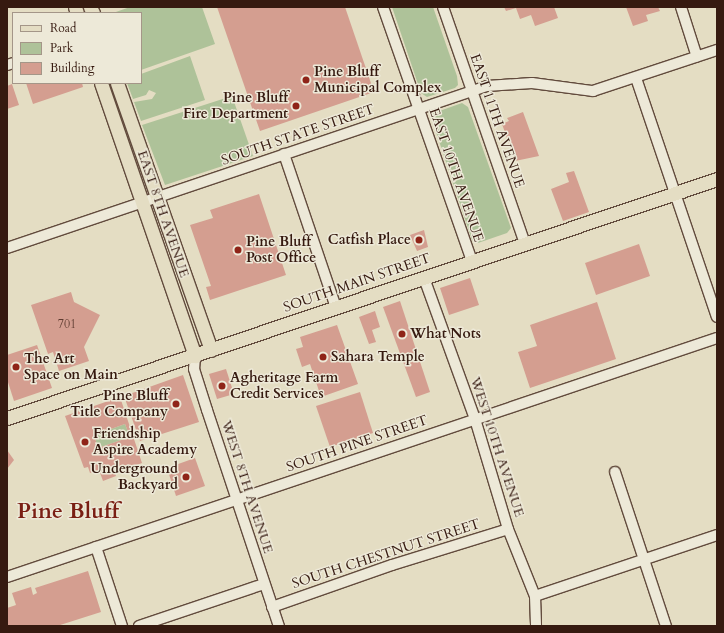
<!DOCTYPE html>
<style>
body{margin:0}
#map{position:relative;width:724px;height:633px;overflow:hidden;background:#e4ddc3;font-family:Cardo,serif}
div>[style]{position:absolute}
.green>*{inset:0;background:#aec299}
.building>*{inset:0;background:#d49e90}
.roads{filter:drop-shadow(1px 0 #624b3d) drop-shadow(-1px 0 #624b3d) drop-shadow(0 1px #624b3d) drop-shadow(0 -1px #624b3d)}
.minor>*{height:10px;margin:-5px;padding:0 5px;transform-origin:5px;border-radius:5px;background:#ede9d8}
.major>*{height:13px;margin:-6.5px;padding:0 6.5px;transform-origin:6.5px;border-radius:6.5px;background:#e4ddc3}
.dots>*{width:11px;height:11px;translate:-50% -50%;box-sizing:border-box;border:2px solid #ede9d8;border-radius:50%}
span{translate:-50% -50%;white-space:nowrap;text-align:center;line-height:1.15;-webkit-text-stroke:3px #ede9d8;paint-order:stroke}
.number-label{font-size:12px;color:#5e3b30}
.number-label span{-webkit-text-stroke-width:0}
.poi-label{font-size:14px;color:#361a10;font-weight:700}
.left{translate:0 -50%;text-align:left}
.right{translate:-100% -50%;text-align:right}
.street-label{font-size:14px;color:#361a10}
.town-label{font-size:22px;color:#7a1f14;font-weight:700}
.frame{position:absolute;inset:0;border:8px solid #361a10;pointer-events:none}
.legend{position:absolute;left:12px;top:12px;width:130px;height:72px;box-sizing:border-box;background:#ede9d8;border:1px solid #a49688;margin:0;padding:5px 7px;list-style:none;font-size:12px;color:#361a10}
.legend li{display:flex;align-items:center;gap:8px;height:20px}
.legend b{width:20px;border:1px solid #a49688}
</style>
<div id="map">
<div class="green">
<i style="clip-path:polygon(130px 7px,202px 7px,215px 44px,141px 70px,141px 13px,113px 13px)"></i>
<i style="clip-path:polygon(392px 7px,433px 7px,457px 76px,458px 85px,455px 88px,427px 97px,421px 93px)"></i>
<i style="clip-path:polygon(190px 56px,205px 100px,141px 121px,134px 102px,152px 99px,156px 93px,149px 90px,146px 95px,133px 99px,127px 83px,141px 83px,141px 74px)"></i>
<i style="clip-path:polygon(232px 96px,253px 156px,165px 185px,142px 125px)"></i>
<i style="clip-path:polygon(462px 103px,468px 107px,511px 228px,507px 233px,478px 243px,472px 240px,432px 120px,431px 114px)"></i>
<i style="clip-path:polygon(125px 424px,130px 437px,98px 448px,94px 435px)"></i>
</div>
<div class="building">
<i style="clip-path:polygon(217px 7px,345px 7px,374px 92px,260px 131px)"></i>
<i style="clip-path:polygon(504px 7px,554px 7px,558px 18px,535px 26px,531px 15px,520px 19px,516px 8px,506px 11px)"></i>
<i style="clip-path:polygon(626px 7px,658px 7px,660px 11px,646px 15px,648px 21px,633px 26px)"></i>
<i style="clip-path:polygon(26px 83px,82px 83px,83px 87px,33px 104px)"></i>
<i style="clip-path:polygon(12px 84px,19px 105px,7px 109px,7px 86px)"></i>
<i style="clip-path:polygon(523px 112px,539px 156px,515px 161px,502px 124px,509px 121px,507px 118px)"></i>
<i style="clip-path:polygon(574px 171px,589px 212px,563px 221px,551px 189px,569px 182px,566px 173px)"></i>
<i style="clip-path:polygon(259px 194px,286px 275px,210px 300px,206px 287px,211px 286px,190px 225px,213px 218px,210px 210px)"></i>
<i style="clip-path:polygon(424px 230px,428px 247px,417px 251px,410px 235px)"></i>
<i style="clip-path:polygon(639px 244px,650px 276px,596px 295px,585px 263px)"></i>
<i style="clip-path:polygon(470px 278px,479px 305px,449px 315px,440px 288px)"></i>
<i style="clip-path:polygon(71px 292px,74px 302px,100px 315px,84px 347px,89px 361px,59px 371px,53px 352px,48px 354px,31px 305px)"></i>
<i style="clip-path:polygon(400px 301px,430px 392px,416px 397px,383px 307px)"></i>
<i style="clip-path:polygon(597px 302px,616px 359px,530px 388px,518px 352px,537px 346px,530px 325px)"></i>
<i style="clip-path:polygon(375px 311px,380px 327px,372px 330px,376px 342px,369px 344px,359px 317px)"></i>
<i style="clip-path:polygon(337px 325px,358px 384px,321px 397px,310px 364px,302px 367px,296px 349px,303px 347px,300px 337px)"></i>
<i style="clip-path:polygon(37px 345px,52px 388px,14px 401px,7px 379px,7px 355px)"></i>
<i style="clip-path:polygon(226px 369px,234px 394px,217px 399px,209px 374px)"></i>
<i style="clip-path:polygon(183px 375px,199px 422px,140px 441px,124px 396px)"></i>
<i style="clip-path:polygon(360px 392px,373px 433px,330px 447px,316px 406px)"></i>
<i style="clip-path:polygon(evenodd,120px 397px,142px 463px,115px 473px,116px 476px,103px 481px,99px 470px,90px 473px,88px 467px,84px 468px,65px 416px,120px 397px,125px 424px,130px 437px,98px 448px,94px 435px,125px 424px)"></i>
<i style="clip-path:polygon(7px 450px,14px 460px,7px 469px)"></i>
<i style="clip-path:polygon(195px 458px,205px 486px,176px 496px,167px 468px)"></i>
<i style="clip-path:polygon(88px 571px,101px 612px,57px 626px,7px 626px,7px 608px,16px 605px,12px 593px,31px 587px,33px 595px,37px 593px,35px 588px)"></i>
</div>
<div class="roads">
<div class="minor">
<i style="left:383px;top:7px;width:269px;rotate:70.7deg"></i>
<i style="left:443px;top:7px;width:251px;rotate:70.9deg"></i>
<i style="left:681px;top:7px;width:52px;rotate:72.3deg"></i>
<i style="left:7px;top:65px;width:6px;rotate:-18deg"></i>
<i style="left:636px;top:78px;width:252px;rotate:71.3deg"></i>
<i style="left:284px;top:154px;width:163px;rotate:71.3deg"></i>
<i style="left:7px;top:248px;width:507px;rotate:-18.65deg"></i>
<i style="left:487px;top:86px;width:45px;rotate:-3.8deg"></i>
<i style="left:532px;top:83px;width:62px;rotate:7.5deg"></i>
<i style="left:593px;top:91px;width:131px;rotate:-18.3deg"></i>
<i style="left:424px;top:278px;width:150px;rotate:70.1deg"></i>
<i style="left:475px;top:419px;width:115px;rotate:73.3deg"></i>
<i style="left:508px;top:529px;width:72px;rotate:68.1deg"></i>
<i style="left:535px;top:596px;width:30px;rotate:88deg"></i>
<i style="left:195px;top:356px;width:13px;rotate:94deg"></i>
<i style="left:194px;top:369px;width:43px;rotate:72.4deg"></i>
<i style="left:207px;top:410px;width:228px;rotate:71.6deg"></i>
<i style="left:615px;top:472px;width:162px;rotate:71.7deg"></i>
<i style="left:96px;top:547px;width:83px;rotate:71.8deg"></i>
<i style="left:7px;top:577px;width:749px;rotate:-18.6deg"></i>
<i style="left:535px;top:596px;width:192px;rotate:-18.5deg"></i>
<i style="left:272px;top:607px;width:127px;rotate:-19.3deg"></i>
<i style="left:392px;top:565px;width:121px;rotate:-17.2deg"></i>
<i style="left:139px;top:626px;width:132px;rotate:-18.6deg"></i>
</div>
<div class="major">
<i style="left:75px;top:7px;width:6px;rotate:72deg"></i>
<i style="left:90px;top:7px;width:7px;rotate:63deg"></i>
<i style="left:101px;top:83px;width:289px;rotate:71deg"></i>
<i style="left:117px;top:83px;width:283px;rotate:70.6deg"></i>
<i style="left:7px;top:418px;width:749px;rotate:-18.6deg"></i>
</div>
</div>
<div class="dots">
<i style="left:306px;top:80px;background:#8f2418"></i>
<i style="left:296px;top:106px;background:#8f2418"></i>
<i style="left:419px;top:240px;background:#8f2418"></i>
<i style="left:238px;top:250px;background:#8f2418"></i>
<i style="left:402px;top:334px;background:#8f2418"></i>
<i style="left:323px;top:357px;background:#8f2418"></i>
<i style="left:16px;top:367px;background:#8f2418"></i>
<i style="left:222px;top:386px;background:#8f2418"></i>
<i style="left:176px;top:404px;background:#8f2418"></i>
<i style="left:85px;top:442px;background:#8f2418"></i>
<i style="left:186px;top:477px;background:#8f2418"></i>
</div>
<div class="number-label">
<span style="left:67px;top:325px">701</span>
</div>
<div class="poi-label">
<span class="left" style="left:314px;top:80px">Pine Bluff<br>Municipal Complex</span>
<span class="right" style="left:288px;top:106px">Pine Bluff<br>Fire Department</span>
<span class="right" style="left:411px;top:240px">Catfish Place</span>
<span class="left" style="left:246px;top:250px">Pine Bluff<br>Post Office</span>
<span class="left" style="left:410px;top:334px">What Nots</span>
<span class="left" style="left:331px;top:357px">Sahara Temple</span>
<span class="left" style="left:24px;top:367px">The Art<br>Space on Main</span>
<span class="left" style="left:230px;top:386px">Agheritage Farm<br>Credit Services</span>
<span class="right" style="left:168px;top:404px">Pine Bluff<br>Title Company</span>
<span class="left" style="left:93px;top:442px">Friendship<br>Aspire Academy</span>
<span class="right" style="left:178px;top:477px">Underground<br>Backyard</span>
</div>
<div class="street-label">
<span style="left:497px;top:121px;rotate:71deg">EAST 11TH AVENUE</span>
<span style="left:298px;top:135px;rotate:-19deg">SOUTH STATE STREET</span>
<span style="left:456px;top:175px;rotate:71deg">EAST 10TH AVENUE</span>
<span style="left:163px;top:214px;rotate:71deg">EAST 8TH AVENUE</span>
<span style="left:357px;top:283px;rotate:-19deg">SOUTH MAIN STREET</span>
<span style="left:357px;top:444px;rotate:-19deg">SOUTH PINE STREET</span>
<span style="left:497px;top:447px;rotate:72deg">WEST 10TH AVENUE</span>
<span style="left:247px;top:487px;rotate:72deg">WEST 8TH AVENUE</span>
<span style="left:386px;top:554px;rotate:-18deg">SOUTH CHESTNUT STREET</span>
</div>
<div class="town-label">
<span style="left:68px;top:512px">Pine Bluff</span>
</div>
<div class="frame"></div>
<ul class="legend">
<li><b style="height:5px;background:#e4ddc3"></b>Road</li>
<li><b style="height:11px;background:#aec299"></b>Park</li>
<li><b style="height:11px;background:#d49e90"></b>Building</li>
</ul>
</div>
